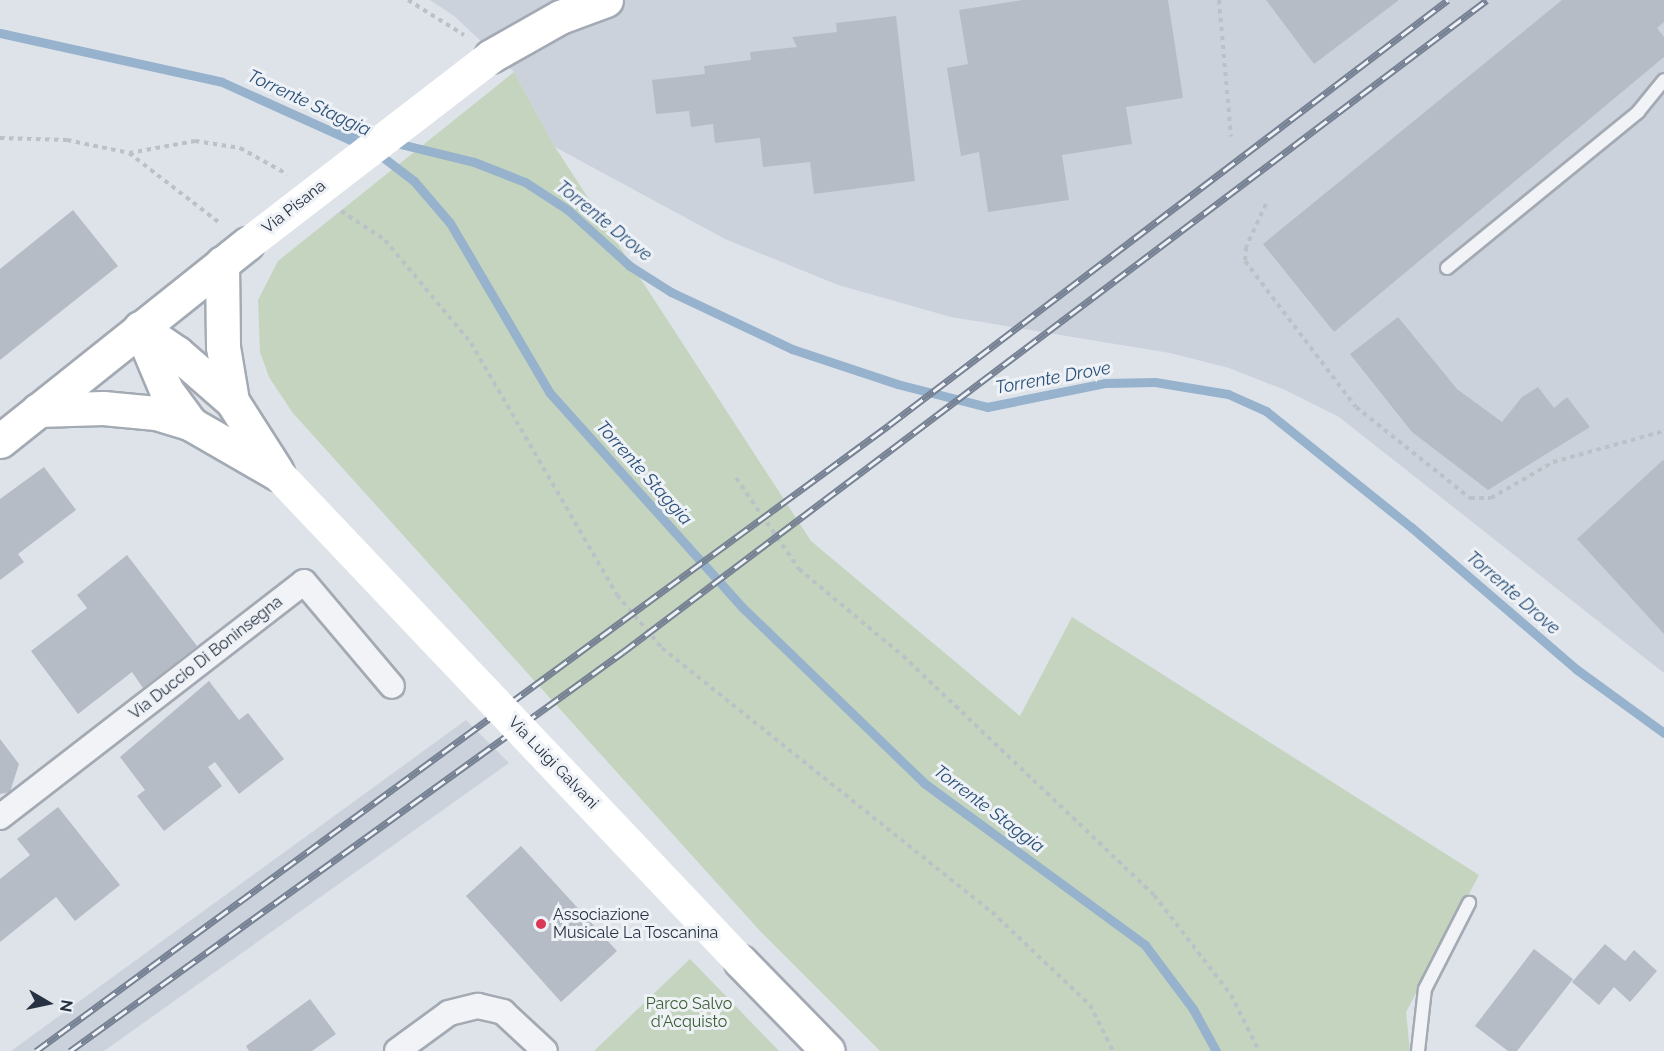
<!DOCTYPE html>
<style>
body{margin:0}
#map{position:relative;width:1664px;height:1051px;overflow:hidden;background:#dee3e9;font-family:Raleway,sans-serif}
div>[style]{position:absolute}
.built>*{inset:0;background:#ccd2db}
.green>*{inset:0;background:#c4d4be}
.stream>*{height:9px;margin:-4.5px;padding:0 4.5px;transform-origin:4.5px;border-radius:4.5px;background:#96b2cd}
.building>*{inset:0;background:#b5bcc6}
.path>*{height:4px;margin-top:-2px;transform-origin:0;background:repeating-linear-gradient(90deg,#bcc1c8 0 4.5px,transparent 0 9px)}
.roads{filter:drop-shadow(2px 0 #a3aab3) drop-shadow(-2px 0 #a3aab3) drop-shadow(0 2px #a3aab3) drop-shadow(0 -2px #a3aab3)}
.lane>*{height:12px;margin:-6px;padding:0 6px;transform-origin:6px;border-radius:6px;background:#f1f3f7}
.street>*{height:24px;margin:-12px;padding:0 12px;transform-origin:12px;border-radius:12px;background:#f1f3f7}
.secondary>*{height:33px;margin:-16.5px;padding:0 16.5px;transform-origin:16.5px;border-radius:16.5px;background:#fff}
.rail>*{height:7px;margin-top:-3.5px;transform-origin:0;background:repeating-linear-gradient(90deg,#eef2f6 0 14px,#768294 0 28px);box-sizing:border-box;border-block:2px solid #768294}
.secondary-bridge>*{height:33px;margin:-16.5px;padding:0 16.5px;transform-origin:16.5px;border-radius:16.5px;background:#fff}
.dots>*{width:16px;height:16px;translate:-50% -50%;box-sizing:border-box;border:3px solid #eef2f6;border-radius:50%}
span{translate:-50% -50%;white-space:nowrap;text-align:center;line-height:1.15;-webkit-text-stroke:6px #eef2f6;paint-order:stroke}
.street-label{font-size:16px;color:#263141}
.poi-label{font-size:16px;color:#263141}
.left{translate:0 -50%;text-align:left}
.park-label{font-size:16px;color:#3b5e32}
.water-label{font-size:18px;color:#2c5179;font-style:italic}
.north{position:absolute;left:18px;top:973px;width:60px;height:60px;-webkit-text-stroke:4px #eef2f6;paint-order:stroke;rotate:99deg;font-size:16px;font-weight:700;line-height:24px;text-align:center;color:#263141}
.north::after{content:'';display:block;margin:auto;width:21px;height:27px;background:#263141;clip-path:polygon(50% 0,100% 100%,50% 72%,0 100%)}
</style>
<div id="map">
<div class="built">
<i style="clip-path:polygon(430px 0,1664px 0,1664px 673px,1339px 417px,1285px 390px,1229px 368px,1170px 353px,951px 317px,838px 285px,725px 239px,555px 147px,514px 72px,454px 16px)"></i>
<i style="clip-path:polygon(466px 720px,509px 763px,104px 1051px,11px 1051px)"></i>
</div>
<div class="green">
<i style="clip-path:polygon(514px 72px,555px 147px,811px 541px,1020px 716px,1072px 617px,1479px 875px,1406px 1012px,1410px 1051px,880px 1051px,761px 932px,292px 412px,269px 377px,260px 352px,258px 300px,278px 261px)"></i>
<i style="clip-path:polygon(690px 959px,779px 1051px,594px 1051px)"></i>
</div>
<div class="stream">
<i style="left:0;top:33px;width:227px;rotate:12.4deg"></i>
<i style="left:222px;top:82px;width:156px;rotate:24.3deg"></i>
<i style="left:337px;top:128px;width:37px;rotate:14deg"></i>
<i style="left:392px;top:142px;width:84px;rotate:13.7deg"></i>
<i style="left:474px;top:162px;width:55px;rotate:21.4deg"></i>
<i style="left:525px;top:182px;width:51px;rotate:33.1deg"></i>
<i style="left:568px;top:210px;width:84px;rotate:42.1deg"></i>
<i style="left:630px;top:266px;width:49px;rotate:32.4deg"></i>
<i style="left:671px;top:292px;width:134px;rotate:25.2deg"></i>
<i style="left:792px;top:349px;width:111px;rotate:18.4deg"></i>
<i style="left:897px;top:384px;width:93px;rotate:14.3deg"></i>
<i style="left:987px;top:407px;width:120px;rotate:-11.5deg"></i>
<i style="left:1105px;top:383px;width:50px;rotate:-1.1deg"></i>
<i style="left:1155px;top:382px;width:74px;rotate:9.3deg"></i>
<i style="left:1228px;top:394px;width:42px;rotate:24.1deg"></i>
<i style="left:1266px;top:411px;width:186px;rotate:38.7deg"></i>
<i style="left:1411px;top:527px;width:218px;rotate:40.7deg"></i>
<i style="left:1576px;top:669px;width:109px;rotate:36deg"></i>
<i style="left:376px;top:152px;width:48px;rotate:37.3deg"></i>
<i style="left:414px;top:181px;width:55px;rotate:49.4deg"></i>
<i style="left:450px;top:223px;width:196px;rotate:59.6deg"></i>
<i style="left:549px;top:392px;width:290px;rotate:48.1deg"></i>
<i style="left:743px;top:608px;width:252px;rotate:44deg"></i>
<i style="left:924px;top:783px;width:274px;rotate:36.2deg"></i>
<i style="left:1145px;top:945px;width:80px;rotate:53.1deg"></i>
<i style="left:1193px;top:1009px;width:48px;rotate:61.3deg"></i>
</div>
<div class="building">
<i style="clip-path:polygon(1023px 0,1168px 0,1183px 98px,1126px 107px,1132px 144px,1062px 155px,1069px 200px,988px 212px,979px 152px,961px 156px,947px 68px,968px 64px,959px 10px)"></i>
<i style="clip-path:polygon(1266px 0,1399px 0,1314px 64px)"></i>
<i style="clip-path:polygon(1562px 0,1664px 0,1664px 22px,1657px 28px,1664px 37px,1664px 57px,1334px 332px,1263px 244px)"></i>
<i style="clip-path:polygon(896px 16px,915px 181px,814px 194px,810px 162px,763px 167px,760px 138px,715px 143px,713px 124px,691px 127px,689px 111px,656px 114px,652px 80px,705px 74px,704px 66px,751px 60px,750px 52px,797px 47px,792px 37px,837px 32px,836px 23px)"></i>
<i style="clip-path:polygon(73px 210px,118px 266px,0 360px,0 269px)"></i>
<i style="clip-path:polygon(1398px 317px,1457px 389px,1502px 422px,1522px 397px,1538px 387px,1554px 408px,1567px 397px,1590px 427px,1488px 490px,1412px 432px,1350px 354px)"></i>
<i style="clip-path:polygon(1663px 460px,1664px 461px,1664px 634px,1577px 539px)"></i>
<i style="clip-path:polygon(44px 467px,76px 510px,18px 554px,24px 562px,0 580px,0 499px)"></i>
<i style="clip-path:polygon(127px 555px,197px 646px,143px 688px,132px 672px,78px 714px,31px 651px,87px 608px,77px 595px)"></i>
<i style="clip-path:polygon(209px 681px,239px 720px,248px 713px,284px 759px,239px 794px,215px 762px,208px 767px,222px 786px,164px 831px,137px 796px,145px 790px,120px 757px)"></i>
<i style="clip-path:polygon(0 739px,19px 764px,10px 792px,0 794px)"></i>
<i style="clip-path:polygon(58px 807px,120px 885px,75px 921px,56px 897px,0 942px,0 879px,30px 855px,17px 839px)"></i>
<i style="clip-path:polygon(521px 846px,617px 951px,561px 1002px,466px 896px)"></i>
<i style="clip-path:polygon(1605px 944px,1625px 961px,1634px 950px,1657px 971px,1630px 1002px,1614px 987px,1599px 1005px,1572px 982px)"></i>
<i style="clip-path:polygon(1534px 949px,1573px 979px,1517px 1051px,1508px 1051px,1475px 1026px)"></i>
<i style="clip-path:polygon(310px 999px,336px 1034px,312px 1051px,249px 1051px,246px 1046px)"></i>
</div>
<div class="path">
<i style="left:408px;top:0;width:66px;rotate:32deg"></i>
<i style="left:1219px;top:0;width:137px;rotate:85deg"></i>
<i style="left:0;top:138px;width:67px;rotate:1.7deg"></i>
<i style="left:67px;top:140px;width:63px;rotate:11.8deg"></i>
<i style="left:129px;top:153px;width:67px;rotate:-10.3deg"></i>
<i style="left:195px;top:141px;width:46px;rotate:8.8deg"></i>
<i style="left:240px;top:148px;width:54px;rotate:29deg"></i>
<i style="left:129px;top:153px;width:116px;rotate:37.7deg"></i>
<i style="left:1266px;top:204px;width:47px;rotate:114.9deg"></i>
<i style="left:1246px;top:247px;width:14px;rotate:94deg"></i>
<i style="left:1245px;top:261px;width:183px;rotate:52.8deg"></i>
<i style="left:1356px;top:407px;width:146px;rotate:38.6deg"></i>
<i style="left:1470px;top:498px;width:21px"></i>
<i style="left:1491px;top:498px;width:72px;rotate:-30.1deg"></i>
<i style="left:1553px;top:462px;width:115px;rotate:-15.6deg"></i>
<i style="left:341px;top:211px;width:53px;rotate:33.4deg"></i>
<i style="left:385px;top:240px;width:134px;rotate:50.1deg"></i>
<i style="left:471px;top:343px;width:291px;rotate:59.9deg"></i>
<i style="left:617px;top:595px;width:70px;rotate:49.7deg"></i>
<i style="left:662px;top:648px;width:423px;rotate:38.7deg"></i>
<i style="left:992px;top:912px;width:135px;rotate:43.5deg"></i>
<i style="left:1090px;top:1005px;width:51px;rotate:63.4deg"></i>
<i style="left:736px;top:478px;width:111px;rotate:55.3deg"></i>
<i style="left:799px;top:569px;width:136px;rotate:39.9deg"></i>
<i style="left:903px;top:656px;width:347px;rotate:43.6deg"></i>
<i style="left:1154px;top:895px;width:126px;rotate:52.4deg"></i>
<i style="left:1231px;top:995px;width:63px;rotate:63.4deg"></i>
</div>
<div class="roads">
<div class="lane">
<i style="left:1447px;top:268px;width:247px;rotate:-39.2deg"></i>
<i style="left:1638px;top:112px;width:41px;rotate:-50.9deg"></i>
<i style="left:1418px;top:1051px;width:62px;rotate:-83.6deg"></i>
<i style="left:1425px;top:989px;width:97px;rotate:-62.9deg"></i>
</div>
<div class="street">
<i style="left:0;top:817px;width:384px;rotate:-37.7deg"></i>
<i style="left:304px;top:582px;width:136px;rotate:49.8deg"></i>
<i style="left:397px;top:1051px;width:64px;rotate:-36.2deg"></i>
<i style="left:449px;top:1013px;width:30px;rotate:-14deg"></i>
<i style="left:478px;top:1006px;width:26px;rotate:13deg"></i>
<i style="left:503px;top:1012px;width:57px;rotate:42.9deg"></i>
</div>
<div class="secondary">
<i style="left:491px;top:56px;width:79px;rotate:-29.5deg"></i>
<i style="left:560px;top:17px;width:49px;rotate:-20.3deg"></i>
<i style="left:222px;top:263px;width:84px;rotate:89.3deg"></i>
<i style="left:223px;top:347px;width:55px;rotate:80.5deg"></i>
<i style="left:140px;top:328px;width:45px;rotate:34deg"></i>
<i style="left:177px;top:353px;width:73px;rotate:41.1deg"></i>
<i style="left:232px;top:401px;width:82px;rotate:57.5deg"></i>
<i style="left:140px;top:328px;width:67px;rotate:67.2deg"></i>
<i style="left:166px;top:390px;width:42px;rotate:53.7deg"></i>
<i style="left:38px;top:410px;width:65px;rotate:-1.8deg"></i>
<i style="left:103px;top:408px;width:53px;rotate:5.4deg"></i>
<i style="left:156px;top:413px;width:37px;rotate:17deg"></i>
<i style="left:191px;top:424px;width:100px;rotate:29.9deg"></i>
<i style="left:0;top:441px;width:316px;rotate:-38.6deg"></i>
<i style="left:741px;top:962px;width:124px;rotate:45.7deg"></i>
</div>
</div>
<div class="rail">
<i style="left:36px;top:1051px;width:1058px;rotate:-36.27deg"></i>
<i style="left:889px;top:425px;width:702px;rotate:-37.25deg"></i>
<i style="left:70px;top:1051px;width:682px;rotate:-35.81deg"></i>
<i style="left:623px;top:652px;width:1082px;rotate:-37.04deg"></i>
</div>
<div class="secondary-bridge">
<i style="left:247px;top:244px;width:308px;rotate:-37.6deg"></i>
<i style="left:278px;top:474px;width:673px;rotate:46.51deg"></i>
</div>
<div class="dots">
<i style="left:541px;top:924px;background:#da3754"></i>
</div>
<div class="street-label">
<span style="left:294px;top:207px;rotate:-38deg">Via Pisana</span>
<span style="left:206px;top:658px;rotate:-38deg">Via Duccio Di Boninsegna</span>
<span style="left:553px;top:763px;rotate:46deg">Via Luigi Galvani</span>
</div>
<div class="poi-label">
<span class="left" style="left:553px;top:924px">Associazione<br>Musicale La Toscanina</span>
</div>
<div class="park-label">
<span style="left:689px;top:1013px">Parco Salvo<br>d'Acquisto</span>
</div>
<div class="water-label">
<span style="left:309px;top:103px;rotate:25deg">Torrente Staggia</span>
<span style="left:604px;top:221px;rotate:39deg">Torrente Drove</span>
<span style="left:1053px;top:378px;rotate:-10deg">Torrente Drove</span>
<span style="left:644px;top:473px;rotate:48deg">Torrente Staggia</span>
<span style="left:1513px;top:593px;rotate:41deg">Torrente Drove</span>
<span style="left:989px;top:809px;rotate:37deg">Torrente Staggia</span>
</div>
<div class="north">N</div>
</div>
